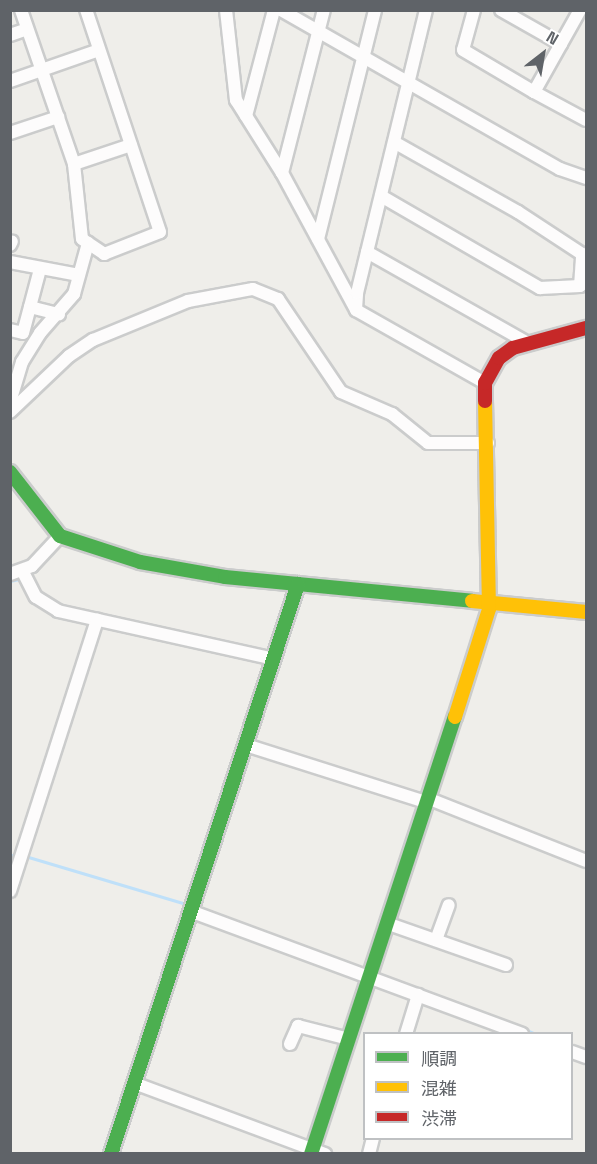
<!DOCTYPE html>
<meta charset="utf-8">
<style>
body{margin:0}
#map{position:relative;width:597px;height:1164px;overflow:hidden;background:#efeeea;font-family:"Space Grotesk","Noto Sans JP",sans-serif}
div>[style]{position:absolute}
.stream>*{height:3px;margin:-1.5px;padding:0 1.5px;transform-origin:1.5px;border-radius:1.5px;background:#bfe0f9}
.roads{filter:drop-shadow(2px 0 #cbcccc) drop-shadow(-2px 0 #cbcccc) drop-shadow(0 2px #cbcccc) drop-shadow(0 -2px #cbcccc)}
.street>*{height:12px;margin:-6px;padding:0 6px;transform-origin:6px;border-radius:6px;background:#fdfcfc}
.fast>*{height:14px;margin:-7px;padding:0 7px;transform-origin:7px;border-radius:7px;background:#4caf50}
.slow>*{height:14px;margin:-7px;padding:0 7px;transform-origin:7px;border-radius:7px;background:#ffc107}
.jam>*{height:14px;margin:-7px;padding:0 7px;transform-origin:7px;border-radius:7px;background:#c62828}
span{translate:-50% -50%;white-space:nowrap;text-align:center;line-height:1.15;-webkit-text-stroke:4.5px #fff;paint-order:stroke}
.frame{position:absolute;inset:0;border:12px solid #5f6368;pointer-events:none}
.legend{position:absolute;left:363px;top:1032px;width:210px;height:108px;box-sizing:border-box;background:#fff;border:2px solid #bfc1c3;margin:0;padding:8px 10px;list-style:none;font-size:18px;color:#5f6368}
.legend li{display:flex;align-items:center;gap:12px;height:30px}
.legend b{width:30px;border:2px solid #bfc1c3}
.north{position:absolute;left:513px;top:24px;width:60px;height:60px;-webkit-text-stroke:4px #fff;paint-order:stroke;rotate:31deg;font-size:16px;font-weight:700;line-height:24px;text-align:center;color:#5f6368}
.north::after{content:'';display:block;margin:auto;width:21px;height:27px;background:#5f6368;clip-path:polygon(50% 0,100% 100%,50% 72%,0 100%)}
</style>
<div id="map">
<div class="stream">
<i style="left:10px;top:581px;width:9px;rotate:-13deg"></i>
<i style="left:10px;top:855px;width:9px"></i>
<i style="left:25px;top:856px;width:168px;rotate:16.6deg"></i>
<i style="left:237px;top:922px;width:141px;rotate:20.4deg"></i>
<i style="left:381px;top:975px;width:44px;rotate:21.3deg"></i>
<i style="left:524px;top:1029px;width:13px;rotate:23deg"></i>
</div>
<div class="roads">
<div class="street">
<i style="left:21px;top:10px;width:163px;rotate:71deg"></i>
<i style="left:74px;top:164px;width:75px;rotate:83.9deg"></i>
<i style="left:82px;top:239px;width:27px;rotate:34deg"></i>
<i style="left:104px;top:254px;width:60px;rotate:-21.4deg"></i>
<i style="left:160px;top:232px;width:234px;rotate:-108.4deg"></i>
<i style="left:226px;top:10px;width:91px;rotate:83.7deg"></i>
<i style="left:236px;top:100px;width:86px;rotate:57.8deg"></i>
<i style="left:282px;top:173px;width:156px;rotate:61.6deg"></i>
<i style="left:356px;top:310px;width:148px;rotate:29.5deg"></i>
<i style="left:281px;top:10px;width:321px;rotate:29.7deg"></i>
<i style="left:560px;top:169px;width:28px;rotate:19deg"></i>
<i style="left:474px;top:10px;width:41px;rotate:105.4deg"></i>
<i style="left:463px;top:50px;width:82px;rotate:30.6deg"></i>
<i style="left:501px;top:10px;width:69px;rotate:29.5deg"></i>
<i style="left:580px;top:10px;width:94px;rotate:119.3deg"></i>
<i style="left:534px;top:92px;width:59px;rotate:28.3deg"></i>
<i style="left:10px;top:35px;width:18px;rotate:-19deg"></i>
<i style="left:10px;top:81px;width:94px;rotate:-19.2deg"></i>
<i style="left:246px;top:116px;width:110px;rotate:-75.2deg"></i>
<i style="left:10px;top:133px;width:51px;rotate:-18.4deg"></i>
<i style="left:74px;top:164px;width:60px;rotate:-18.4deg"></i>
<i style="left:282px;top:173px;width:168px;rotate:-75.6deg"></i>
<i style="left:381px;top:196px;width:184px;rotate:30.1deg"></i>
<i style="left:540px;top:288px;width:40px;rotate:-2.9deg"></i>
<i style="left:580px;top:286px;width:32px;rotate:-86deg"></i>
<i style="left:582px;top:254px;width:77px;rotate:-146.7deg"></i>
<i style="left:518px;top:212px;width:142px;rotate:-150.6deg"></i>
<i style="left:318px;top:239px;width:236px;rotate:-76deg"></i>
<i style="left:10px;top:245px;width:4px;rotate:-63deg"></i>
<i style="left:367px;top:252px;width:183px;rotate:29.5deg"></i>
<i style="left:10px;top:262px;width:70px;rotate:10.7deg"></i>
<i style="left:30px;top:307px;width:30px;rotate:14deg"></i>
<i style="left:356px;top:309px;width:16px;rotate:-86deg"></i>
<i style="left:357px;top:293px;width:291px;rotate:-76.3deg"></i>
<i style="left:10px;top:330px;width:13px;rotate:13deg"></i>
<i style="left:23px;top:333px;width:66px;rotate:-75.1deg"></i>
<i style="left:10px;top:402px;width:42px;rotate:-73.3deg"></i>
<i style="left:22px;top:362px;width:34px;rotate:-58deg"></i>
<i style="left:40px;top:333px;width:52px;rotate:-48.9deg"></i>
<i style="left:74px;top:294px;width:53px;rotate:-74.6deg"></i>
<i style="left:10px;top:412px;width:81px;rotate:-43.5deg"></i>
<i style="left:69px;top:356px;width:29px;rotate:-34deg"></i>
<i style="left:93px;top:340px;width:103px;rotate:-22.3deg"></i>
<i style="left:188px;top:301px;width:66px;rotate:-10.5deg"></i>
<i style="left:253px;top:289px;width:27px;rotate:22deg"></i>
<i style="left:278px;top:299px;width:112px;rotate:55.9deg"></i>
<i style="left:341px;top:392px;width:56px;rotate:23.3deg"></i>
<i style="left:392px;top:414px;width:46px;rotate:38.9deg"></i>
<i style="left:428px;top:443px;width:60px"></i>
<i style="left:23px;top:572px;width:28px;rotate:63deg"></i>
<i style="left:36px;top:597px;width:26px;rotate:32deg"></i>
<i style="left:58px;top:611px;width:221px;rotate:12.5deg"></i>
<i style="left:10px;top:574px;width:23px;rotate:-20deg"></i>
<i style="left:32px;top:566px;width:41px;rotate:-47deg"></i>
<i style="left:246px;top:745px;width:189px;rotate:17.6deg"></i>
<i style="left:427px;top:798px;width:171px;rotate:21.6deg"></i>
<i style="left:10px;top:891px;width:285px;rotate:-72.2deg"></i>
<i style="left:190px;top:911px;width:354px;rotate:20.3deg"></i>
<i style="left:389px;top:924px;width:124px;rotate:19.3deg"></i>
<i style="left:436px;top:940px;width:37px;rotate:-70deg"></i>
<i style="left:406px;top:1034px;width:41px;rotate:-72.9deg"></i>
<i style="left:290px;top:1044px;width:20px;rotate:-66deg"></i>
<i style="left:298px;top:1026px;width:53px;rotate:14.3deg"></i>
<i style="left:572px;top:1052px;width:15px;rotate:20deg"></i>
<i style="left:134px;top:1083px;width:204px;rotate:20.4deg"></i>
<i style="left:369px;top:1154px;width:16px;rotate:-76deg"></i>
</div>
<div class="fast">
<i style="left:10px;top:472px;width:81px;rotate:52deg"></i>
<i style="left:60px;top:536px;width:84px;rotate:18deg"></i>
<i style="left:140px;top:562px;width:86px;rotate:10deg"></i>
<i style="left:225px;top:577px;width:248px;rotate:5.5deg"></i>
<i style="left:111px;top:1154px;width:600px;rotate:-71.84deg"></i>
<i style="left:311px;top:1154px;width:460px;rotate:-71.8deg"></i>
</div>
<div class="slow">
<i style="left:472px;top:601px;width:115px;rotate:5.5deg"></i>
<i style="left:455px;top:717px;width:113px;rotate:-72.5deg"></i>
<i style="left:489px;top:609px;width:208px;rotate:-91.1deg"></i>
</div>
<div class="jam">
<i style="left:485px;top:401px;width:18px;rotate:-90deg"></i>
<i style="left:485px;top:383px;width:29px;rotate:-61deg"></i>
<i style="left:499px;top:358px;width:17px;rotate:-36deg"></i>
<i style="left:513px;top:348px;width:76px;rotate:-15.3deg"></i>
</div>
</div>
<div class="frame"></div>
<ul class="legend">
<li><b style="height:8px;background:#4caf50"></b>順調</li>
<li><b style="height:8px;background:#ffc107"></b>混雑</li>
<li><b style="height:8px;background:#c62828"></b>渋滞</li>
</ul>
<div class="north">N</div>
</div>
